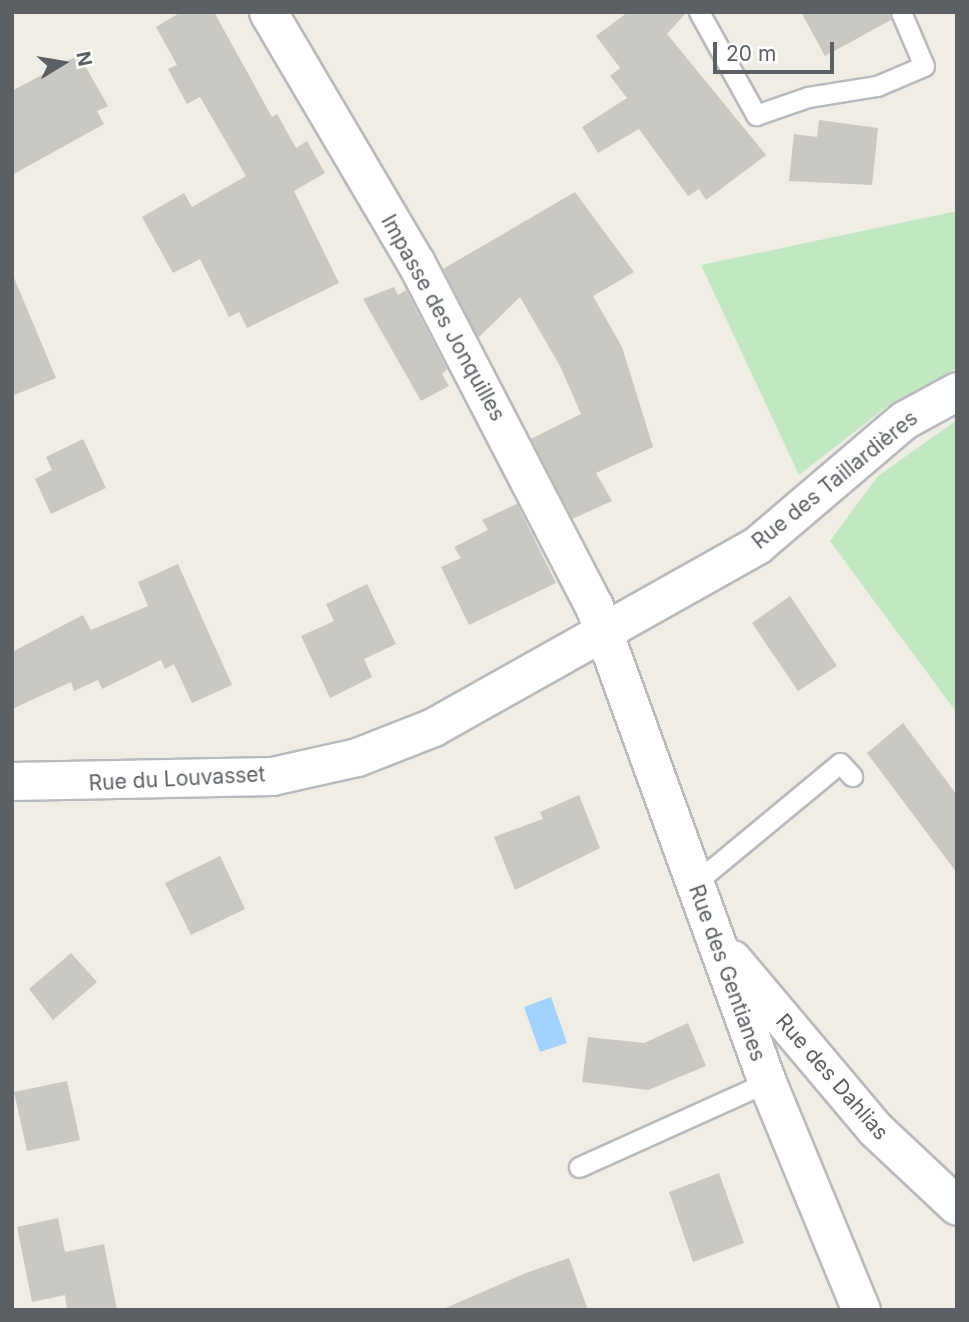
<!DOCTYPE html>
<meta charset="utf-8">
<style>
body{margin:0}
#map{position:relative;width:969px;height:1322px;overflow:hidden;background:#efede4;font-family:Inter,sans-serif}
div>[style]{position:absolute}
.green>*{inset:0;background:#c1e7c3}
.water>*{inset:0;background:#a4d2ff}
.building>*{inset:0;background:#cac8c2}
.roads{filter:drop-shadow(2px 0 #b7babe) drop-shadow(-2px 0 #b7babe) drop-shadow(0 2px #b7babe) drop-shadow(0 -2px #b7babe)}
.lane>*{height:19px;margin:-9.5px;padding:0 9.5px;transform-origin:9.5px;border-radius:9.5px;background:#fff}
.street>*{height:37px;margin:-18.5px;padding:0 18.5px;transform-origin:18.5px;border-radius:18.5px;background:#fff}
span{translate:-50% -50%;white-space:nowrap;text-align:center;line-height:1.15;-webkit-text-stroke:6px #fff;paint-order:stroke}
.street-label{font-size:21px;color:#5c6065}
.frame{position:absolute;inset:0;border:14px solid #5c6065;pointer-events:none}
.north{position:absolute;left:28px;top:28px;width:70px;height:70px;-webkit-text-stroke:5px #fff;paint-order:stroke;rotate:79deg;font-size:19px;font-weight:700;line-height:28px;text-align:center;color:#5c6065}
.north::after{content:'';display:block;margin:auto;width:24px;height:32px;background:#5c6065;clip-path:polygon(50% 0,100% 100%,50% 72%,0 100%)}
.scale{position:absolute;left:713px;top:42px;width:121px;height:32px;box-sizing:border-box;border:4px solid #5c6065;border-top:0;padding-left:9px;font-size:21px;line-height:24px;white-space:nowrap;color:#5c6065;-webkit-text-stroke:5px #fff;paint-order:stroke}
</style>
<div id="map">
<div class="green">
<i style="clip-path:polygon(957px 211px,957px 368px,889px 405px,799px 475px,701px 265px)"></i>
<i style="clip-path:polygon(957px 420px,957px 713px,830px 541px,878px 476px)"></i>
</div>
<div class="water">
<i style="clip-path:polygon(551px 997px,567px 1043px,540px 1052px,524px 1007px)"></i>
</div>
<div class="building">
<i style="clip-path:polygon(181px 12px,214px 12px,272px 117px,277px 114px,296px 148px,307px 141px,325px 173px,294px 191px,339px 283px,247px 328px,239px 312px,229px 317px,200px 259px,173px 273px,142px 217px,184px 193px,192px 207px,246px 176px,200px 97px,187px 104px,168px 69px,177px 65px,156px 27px)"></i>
<i style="clip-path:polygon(628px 12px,687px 12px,667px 34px,766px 155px,706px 200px,699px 189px,688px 196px,639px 129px,598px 153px,582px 127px,627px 98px,610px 76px,620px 68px,596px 36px)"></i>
<i style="clip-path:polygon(801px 12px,889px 12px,891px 20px,825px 56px)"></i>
<i style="clip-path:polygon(79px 55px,108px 106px,97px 111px,104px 124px,12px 175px,12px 91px)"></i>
<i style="clip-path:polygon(819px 120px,878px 128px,872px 185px,789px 181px,794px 134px,817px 137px)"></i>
<i style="clip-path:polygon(575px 192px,634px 272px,593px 296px,622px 347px,653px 447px,596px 473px,612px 501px,572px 519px,531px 439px,581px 414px,560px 366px,520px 297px,478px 338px,443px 269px)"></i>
<i style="clip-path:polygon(12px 273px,56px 378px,12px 396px)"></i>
<i style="clip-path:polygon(394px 287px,398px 295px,406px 290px,447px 369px,442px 374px,449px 386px,421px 401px,363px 299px)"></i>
<i style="clip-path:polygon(83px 439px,106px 488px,51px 514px,35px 479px,52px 470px,46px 457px)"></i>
<i style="clip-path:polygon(517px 504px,556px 583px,469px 625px,441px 567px,461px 558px,454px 547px,488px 530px,482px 520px)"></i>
<i style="clip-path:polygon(178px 564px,232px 685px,192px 703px,174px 664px,165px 669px,161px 660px,102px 689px,98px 680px,74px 691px,71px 682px,12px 709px,12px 652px,83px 615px,91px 630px,148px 606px,138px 582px)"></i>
<i style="clip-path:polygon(367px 584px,396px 644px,364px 659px,372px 677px,330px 698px,301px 636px,334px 621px,326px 604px)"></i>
<i style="clip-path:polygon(790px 596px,837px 666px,798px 691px,752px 623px)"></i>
<i style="clip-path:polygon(903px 723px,957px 795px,957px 873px,867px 753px)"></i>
<i style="clip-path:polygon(579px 795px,600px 848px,515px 890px,494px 837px,543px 819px,540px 812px)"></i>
<i style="clip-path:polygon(220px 856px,245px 909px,191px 935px,165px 883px)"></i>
<i style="clip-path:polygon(71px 953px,97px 982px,53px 1020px,29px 989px)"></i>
<i style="clip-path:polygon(688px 1023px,706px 1066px,648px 1090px,582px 1082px,588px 1037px,644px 1043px)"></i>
<i style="clip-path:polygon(67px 1081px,80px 1140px,27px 1151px,14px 1092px)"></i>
<i style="clip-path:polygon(719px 1173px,744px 1243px,693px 1262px,669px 1192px)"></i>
<i style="clip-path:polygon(58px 1218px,65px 1252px,104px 1244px,117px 1310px,67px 1310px,65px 1295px,32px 1302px,17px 1227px)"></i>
<i style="clip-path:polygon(569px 1258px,588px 1310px,441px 1310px,526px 1273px)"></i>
</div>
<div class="roads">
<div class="lane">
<i style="left:699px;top:12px;width:118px;rotate:61deg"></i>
<i style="left:756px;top:115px;width:55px;rotate:-19.1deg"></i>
<i style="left:808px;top:97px;width:70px;rotate:-9.1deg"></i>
<i style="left:877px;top:86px;width:51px;rotate:-23.1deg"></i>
<i style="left:924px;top:66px;width:59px;rotate:-113.1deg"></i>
<i style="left:695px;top:883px;width:188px;rotate:-39.6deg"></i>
<i style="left:840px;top:763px;width:18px;rotate:47deg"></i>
<i style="left:579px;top:1167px;width:206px;rotate:-24.3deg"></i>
</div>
<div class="street">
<i style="left:268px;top:12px;width:291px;rotate:59.5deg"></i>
<i style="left:416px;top:263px;width:386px;rotate:62.6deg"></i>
<i style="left:594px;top:606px;width:506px;rotate:70.03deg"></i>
<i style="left:767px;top:1082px;width:247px;rotate:67.6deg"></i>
<i style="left:12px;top:781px;width:260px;rotate:-1.1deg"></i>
<i style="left:272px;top:776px;width:87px;rotate:-12.6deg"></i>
<i style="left:357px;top:757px;width:82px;rotate:-21.5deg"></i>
<i style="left:433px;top:727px;width:372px;rotate:-29.3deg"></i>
<i style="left:757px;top:545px;width:193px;rotate:-40.4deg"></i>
<i style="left:904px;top:420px;width:60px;rotate:-28.7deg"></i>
<i style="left:732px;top:959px;width:222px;rotate:49.9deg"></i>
<i style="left:875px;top:1129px;width:112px;rotate:43.2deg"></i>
</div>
</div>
<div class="street-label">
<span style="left:443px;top:318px;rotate:61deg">Impasse des Jonquilles</span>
<span style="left:835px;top:480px;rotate:-39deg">Rue des Taillardières</span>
<span style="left:177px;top:779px;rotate:-3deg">Rue du Louvasset</span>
<span style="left:727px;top:973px;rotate:70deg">Rue des Gentianes</span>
<span style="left:832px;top:1077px;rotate:49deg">Rue des Dahlias</span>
</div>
<div class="frame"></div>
<div class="north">N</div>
<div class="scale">20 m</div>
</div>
